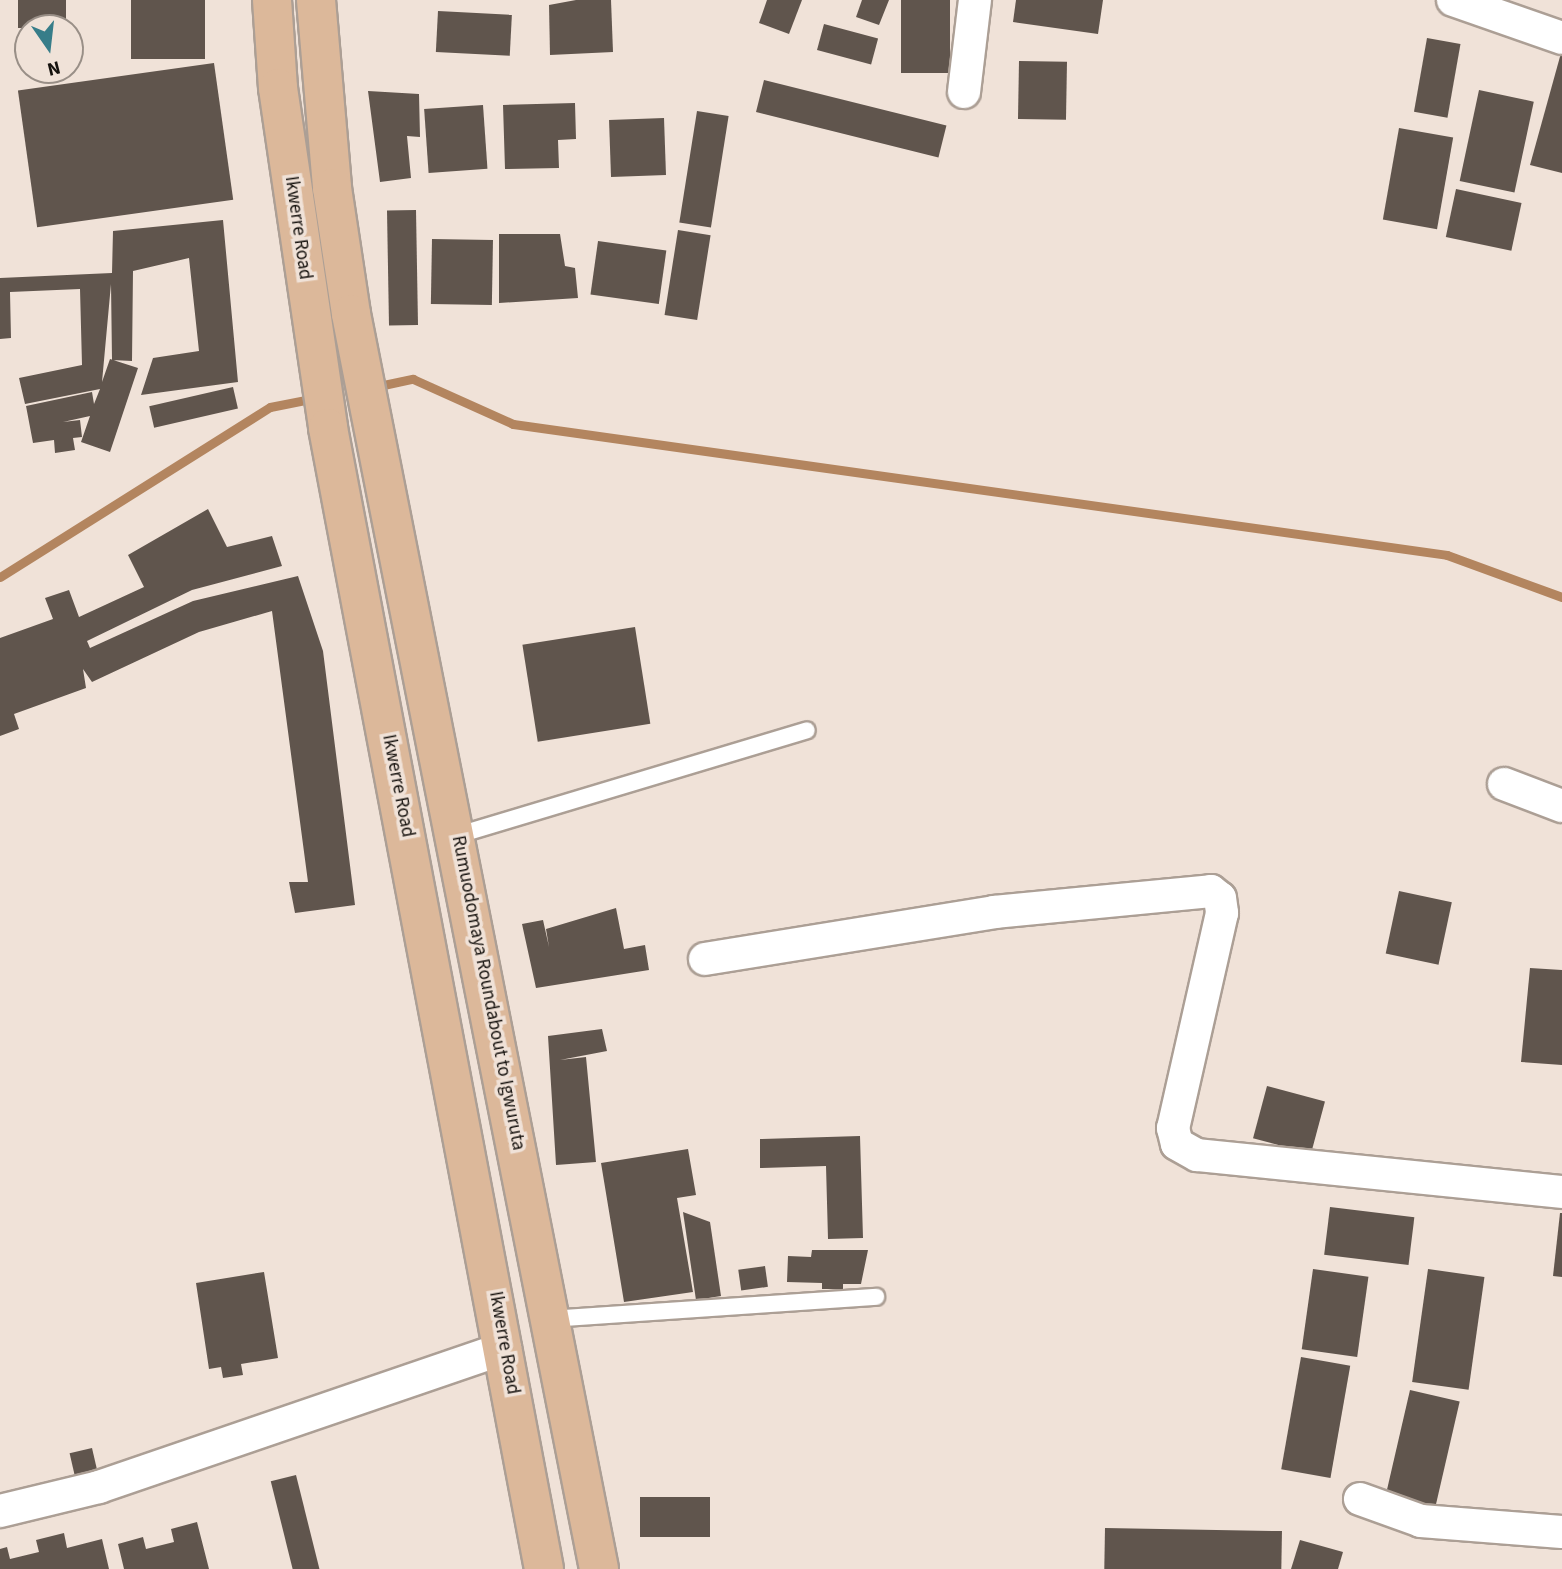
<!DOCTYPE html>
<html>
<head>
<meta charset="utf-8">
<style>
  body { margin:0 }
  #map { position:relative; width:1562px; height:1569px; overflow:hidden; background:#f0e2d8; font-family:"Source Sans 3",sans-serif }
  div>[style] { position:absolute }
  [style*='--x'] { left:calc(var(--x)*1px); top:calc(var(--y)*1px); width:calc(var(--w)*1px); rotate:calc(var(--a)*1deg) }
  .stream>* { height:9px; margin:-4.5px; padding:0 4.5px; transform-origin:4.5px; border-radius:4.5px; background:#b3855f }
  .building>* { inset:0; background:#60554d; transform-origin:0 0 }
  .roads { filter:drop-shadow(2px 0 #ac9f95) drop-shadow(-2px 0 #ac9f95) drop-shadow(0 2px #ac9f95) drop-shadow(0 -2px #ac9f95) }
  .service>* { height:16px; margin:-8px; padding:0 8px; transform-origin:8px; border-radius:8px; background:#fff }
  .minor>* { height:32px; margin:-16px; padding:0 16px; transform-origin:16px; border-radius:16px; background:#fff }
  .primary>* { height:38px; margin:-19px; padding:0 19px; transform-origin:19px; border-radius:19px; background:#dcb89a }
  span { translate:-50% -50%; white-space:nowrap; text-align:center; line-height:1.15; -webkit-text-stroke:7px #f0e2d8; paint-order:stroke }
  .street-label { font-size:19px; color:#16120e }
  .north { position:absolute; left:14px; top:14px; width:70px; height:70px; box-sizing:border-box; background:#f0e2d8; border:2px solid #998f87; border-radius:50%; rotate:166deg; font-size:19px; font-weight:700; line-height:28px; text-align:center; color:#16120e }
  .north::after { content:''; display:block; margin:auto; width:24px; height:32px; background:#377d89; clip-path:polygon(50% 0,100% 100%,50% 72%,0 100%) }
</style>
</head>
<body>
<div id="map">
  <div class="stream">
    <i style="--x:374;--y:387;--w:40;--a:-12"></i>
    <i style="--x:413;--y:379;--w:110;--a:24.2"></i>
    <i style="--x:513;--y:424;--w:943;--a:7.98"></i>
    <i style="--x:1447;--y:555;--w:122;--a:20.1"></i>
    <i style="--x:0;--y:577;--w:319;--a:-32.2"></i>
    <i style="--x:270;--y:407;--w:47;--a:-11.1"></i>
  </div>
  <div class="building">
    <i style="left:18px;top:0;width:48px;height:28px"></i>
    <i style="left:131px;top:0;width:74px;height:59px"></i>
    <i style="clip-path:polygon(576px 0,611px 0,613px 52px,550px 55px,549px 5px)"></i>
    <i style="clip-path:polygon(767px 0,802px 0,789px 34px,759px 23px)"></i>
    <i style="clip-path:polygon(862px 0,889px 0,879px 25px,856px 17px)"></i>
    <i style="left:901px;top:0;width:49px;height:73px"></i>
    <i style="clip-path:polygon(1016px 0,1103px 0,1098px 34px,1013px 22px)"></i>
    <i style="left:438px;top:11px;width:74px;height:41px;rotate:3deg"></i>
    <i style="left:824px;top:24px;width:56px;height:27px;rotate:15deg"></i>
    <i style="left:1427px;top:38px;width:34px;height:75px;rotate:10deg"></i>
    <i style="clip-path:polygon(1561px 53px,1562px 53px,1562px 173px,1530px 165px)"></i>
    <i style="left:1019px;top:61px;width:48px;height:58px;rotate:1deg"></i>
    <i style="left:214px;top:63px;width:138px;height:198px;rotate:82deg"></i>
    <i style="left:764px;top:80px;width:188px;height:33px;rotate:14deg"></i>
    <i style="left:1479px;top:90px;width:56px;height:93px;rotate:12deg"></i>
    <i style="clip-path:polygon(368px 91px,419px 94px,420px 137px,407px 136px,411px 178px,380px 182px)"></i>
    <i style="clip-path:polygon(575px 103px,576px 139px,558px 140px,559px 168px,505px 169px,503px 105px)"></i>
    <i style="left:483px;top:105px;width:64px;height:59px;rotate:86deg"></i>
    <i style="left:697px;top:111px;width:32px;height:113px;rotate:9deg"></i>
    <i style="left:664px;top:118px;width:57px;height:55px;rotate:88deg"></i>
    <i style="left:1399px;top:128px;width:55px;height:93px;rotate:10deg"></i>
    <i style="left:1456px;top:189px;width:67px;height:49px;rotate:12deg"></i>
    <i style="left:416px;top:210px;width:115px;height:29px;rotate:89deg"></i>
    <i style="clip-path:polygon(223px 220px,238px 382px,141px 395px,153px 358px,199px 351px,189px 258px,133px 271px,132px 361px,112px 360px,111px 284px,102px 382px,110px 359px,138px 368px,110px 452px,81px 442px,90px 416px,63px 422px,80px 420px,82px 437px,73px 438px,75px 450px,55px 453px,54px 440px,33px 443px,26px 406px,92px 392px,94px 404px,100px 389px,25px 404px,19px 378px,82px 365px,80px 289px,10px 292px,11px 338px,0 339px,0 278px,112px 273px,113px 231px)"></i>
    <i style="left:678px;top:230px;width:33px;height:86px;rotate:9deg"></i>
    <i style="clip-path:polygon(499px 234px,560px 234px,565px 266px,575px 268px,578px 298px,499px 303px)"></i>
    <i style="left:432px;top:239px;width:61px;height:65px;rotate:1deg"></i>
    <i style="left:598px;top:241px;width:69px;height:54px;rotate:8deg"></i>
    <i style="left:233px;top:387px;width:22px;height:86px;rotate:77deg"></i>
    <i style="clip-path:polygon(208px 509px,227px 547px,272px 536px,282px 566px,192px 590px,87px 641px,90px 648px,193px 601px,298px 576px,323px 651px,355px 905px,295px 913px,289px 882px,308px 882px,272px 611px,199px 632px,92px 682px,83px 669px,86px 688px,14px 714px,19px 729px,0 736px,0 638px,53px 619px,45px 598px,69px 590px,79px 617px,144px 587px,128px 555px)"></i>
    <i style="left:635px;top:627px;width:98px;height:114px;rotate:81deg"></i>
    <i style="left:1399px;top:891px;width:54px;height:64px;rotate:12deg"></i>
    <i style="clip-path:polygon(616px 908px,624px 949px,645px 945px,649px 970px,536px 988px,522px 924px,543px 920px,549px 947px,546px 929px)"></i>
    <i style="clip-path:polygon(1530px 968px,1562px 970px,1562px 1065px,1521px 1062px)"></i>
    <i style="clip-path:polygon(602px 1029px,607px 1051px,560px 1060px,586px 1057px,596px 1162px,556px 1165px,548px 1036px)"></i>
    <i style="left:1267px;top:1086px;width:60px;height:54px;rotate:15deg"></i>
    <i style="clip-path:polygon(860px 1136px,863px 1238px,828px 1239px,826px 1166px,760px 1168px,760px 1139px)"></i>
    <i style="clip-path:polygon(688px 1149px,696px 1195px,677px 1198px,693px 1292px,624px 1302px,601px 1163px)"></i>
    <i style="left:1330px;top:1207px;width:85px;height:48px;rotate:7deg"></i>
    <i style="clip-path:polygon(683px 1212px,710px 1222px,721px 1296px,696px 1300px)"></i>
    <i style="clip-path:polygon(1560px 1213px,1562px 1213px,1562px 1277px,1553px 1276px)"></i>
    <i style="clip-path:polygon(812px 1250px,868px 1250px,861px 1284px,843px 1284px,843px 1289px,822px 1289px,822px 1283px,787px 1282px,788px 1256px,811px 1257px)"></i>
    <i style="left:765px;top:1266px;width:21px;height:27px;rotate:82deg"></i>
    <i style="left:1313px;top:1269px;width:56px;height:81px;rotate:8deg"></i>
    <i style="left:1428px;top:1269px;width:57px;height:114px;rotate:8deg"></i>
    <i style="clip-path:polygon(264px 1272px,278px 1358px,241px 1364px,243px 1375px,223px 1378px,221px 1367px,209px 1369px,196px 1283px)"></i>
    <i style="left:1301px;top:1357px;width:50px;height:114px;rotate:10deg"></i>
    <i style="left:1410px;top:1390px;width:51px;height:111px;rotate:13deg"></i>
    <i style="left:92px;top:1448px;width:27px;height:23px;rotate:77deg"></i>
    <i style="left:296px;top:1475px;width:97px;height:26px;rotate:76deg"></i>
    <i style="left:640px;top:1497px;width:70px;height:40px"></i>
    <i style="clip-path:polygon(197px 1522px,209px 1569px,124px 1569px,118px 1544px,143px 1537px,146px 1549px,174px 1542px,171px 1529px)"></i>
    <i style="left:1105px;top:1528px;width:177px;height:41px;rotate:1deg"></i>
    <i style="clip-path:polygon(64px 1533px,67px 1548px,102px 1539px,109px 1569px,0 1569px,0 1549px,7px 1547px,10px 1559px,39px 1552px,36px 1540px)"></i>
    <i style="clip-path:polygon(1300px 1540px,1343px 1552px,1338px 1569px,1291px 1569px)"></i>
  </div>
  <div class="roads">
    <div class="service">
      <i style="--x:458;--y:835;--w:364;--a:-16.7"></i>
      <i style="--x:550;--y:1319;--w:327;--a:-3.9"></i>
    </div>
    <div class="minor">
      <i style="--x:1453;--y:0;--w:115;--a:19.2"></i>
      <i style="--x:964;--y:92;--w:93;--a:-83.2"></i>
      <i style="--x:1504;--y:784;--w:62;--a:20.8"></i>
      <i style="--x:705;--y:959;--w:293;--a:-9.2"></i>
      <i style="--x:994;--y:912;--w:218;--a:-5.5"></i>
      <i style="--x:1211;--y:891;--w:11;--a:38"></i>
      <i style="--x:1220;--y:898;--w:15;--a:82"></i>
      <i style="--x:1222;--y:913;--w:221;--a:102.8"></i>
      <i style="--x:1173;--y:1128;--w:16;--a:76"></i>
      <i style="--x:1177;--y:1144;--w:23;--a:29"></i>
      <i style="--x:1197;--y:1155;--w:367;--a:5.8"></i>
      <i style="--x:1360;--y:1499;--w:65;--a:19.8"></i>
      <i style="--x:1421;--y:1521;--w:141;--a:4.5"></i>
      <i style="--x:0;--y:1511;--w:102;--a:-13.6"></i>
      <i style="--x:99;--y:1487;--w:429;--a:-18.9"></i>
    </div>
    <div class="primary">
      <i style="--x:272;--y:0;--w:88;--a:86.1"></i>
      <i style="--x:278;--y:88;--w:344;--a:81.6"></i>
      <i style="--x:328;--y:428;--w:1161;--a:79.28"></i>
      <i style="--x:316;--y:0;--w:189;--a:85.1"></i>
      <i style="--x:332;--y:188;--w:127;--a:81.4"></i>
      <i style="--x:351;--y:314;--w:1279;--a:78.82"></i>
    </div>
  </div>
  <div class="street-label">
    <span style="left:298px;top:228px;rotate:82deg">Ikwerre Road</span>
    <span style="left:398px;top:786px;rotate:79deg">Ikwerre Road</span>
    <span style="left:488px;top:993px;rotate:79deg">Rumuodomaya Roundabout to Igwuruta</span>
    <span style="left:504px;top:1343px;rotate:80deg">Ikwerre Road</span>
  </div>
  <div class="north">N</div>
</div>
</body>
</html>
